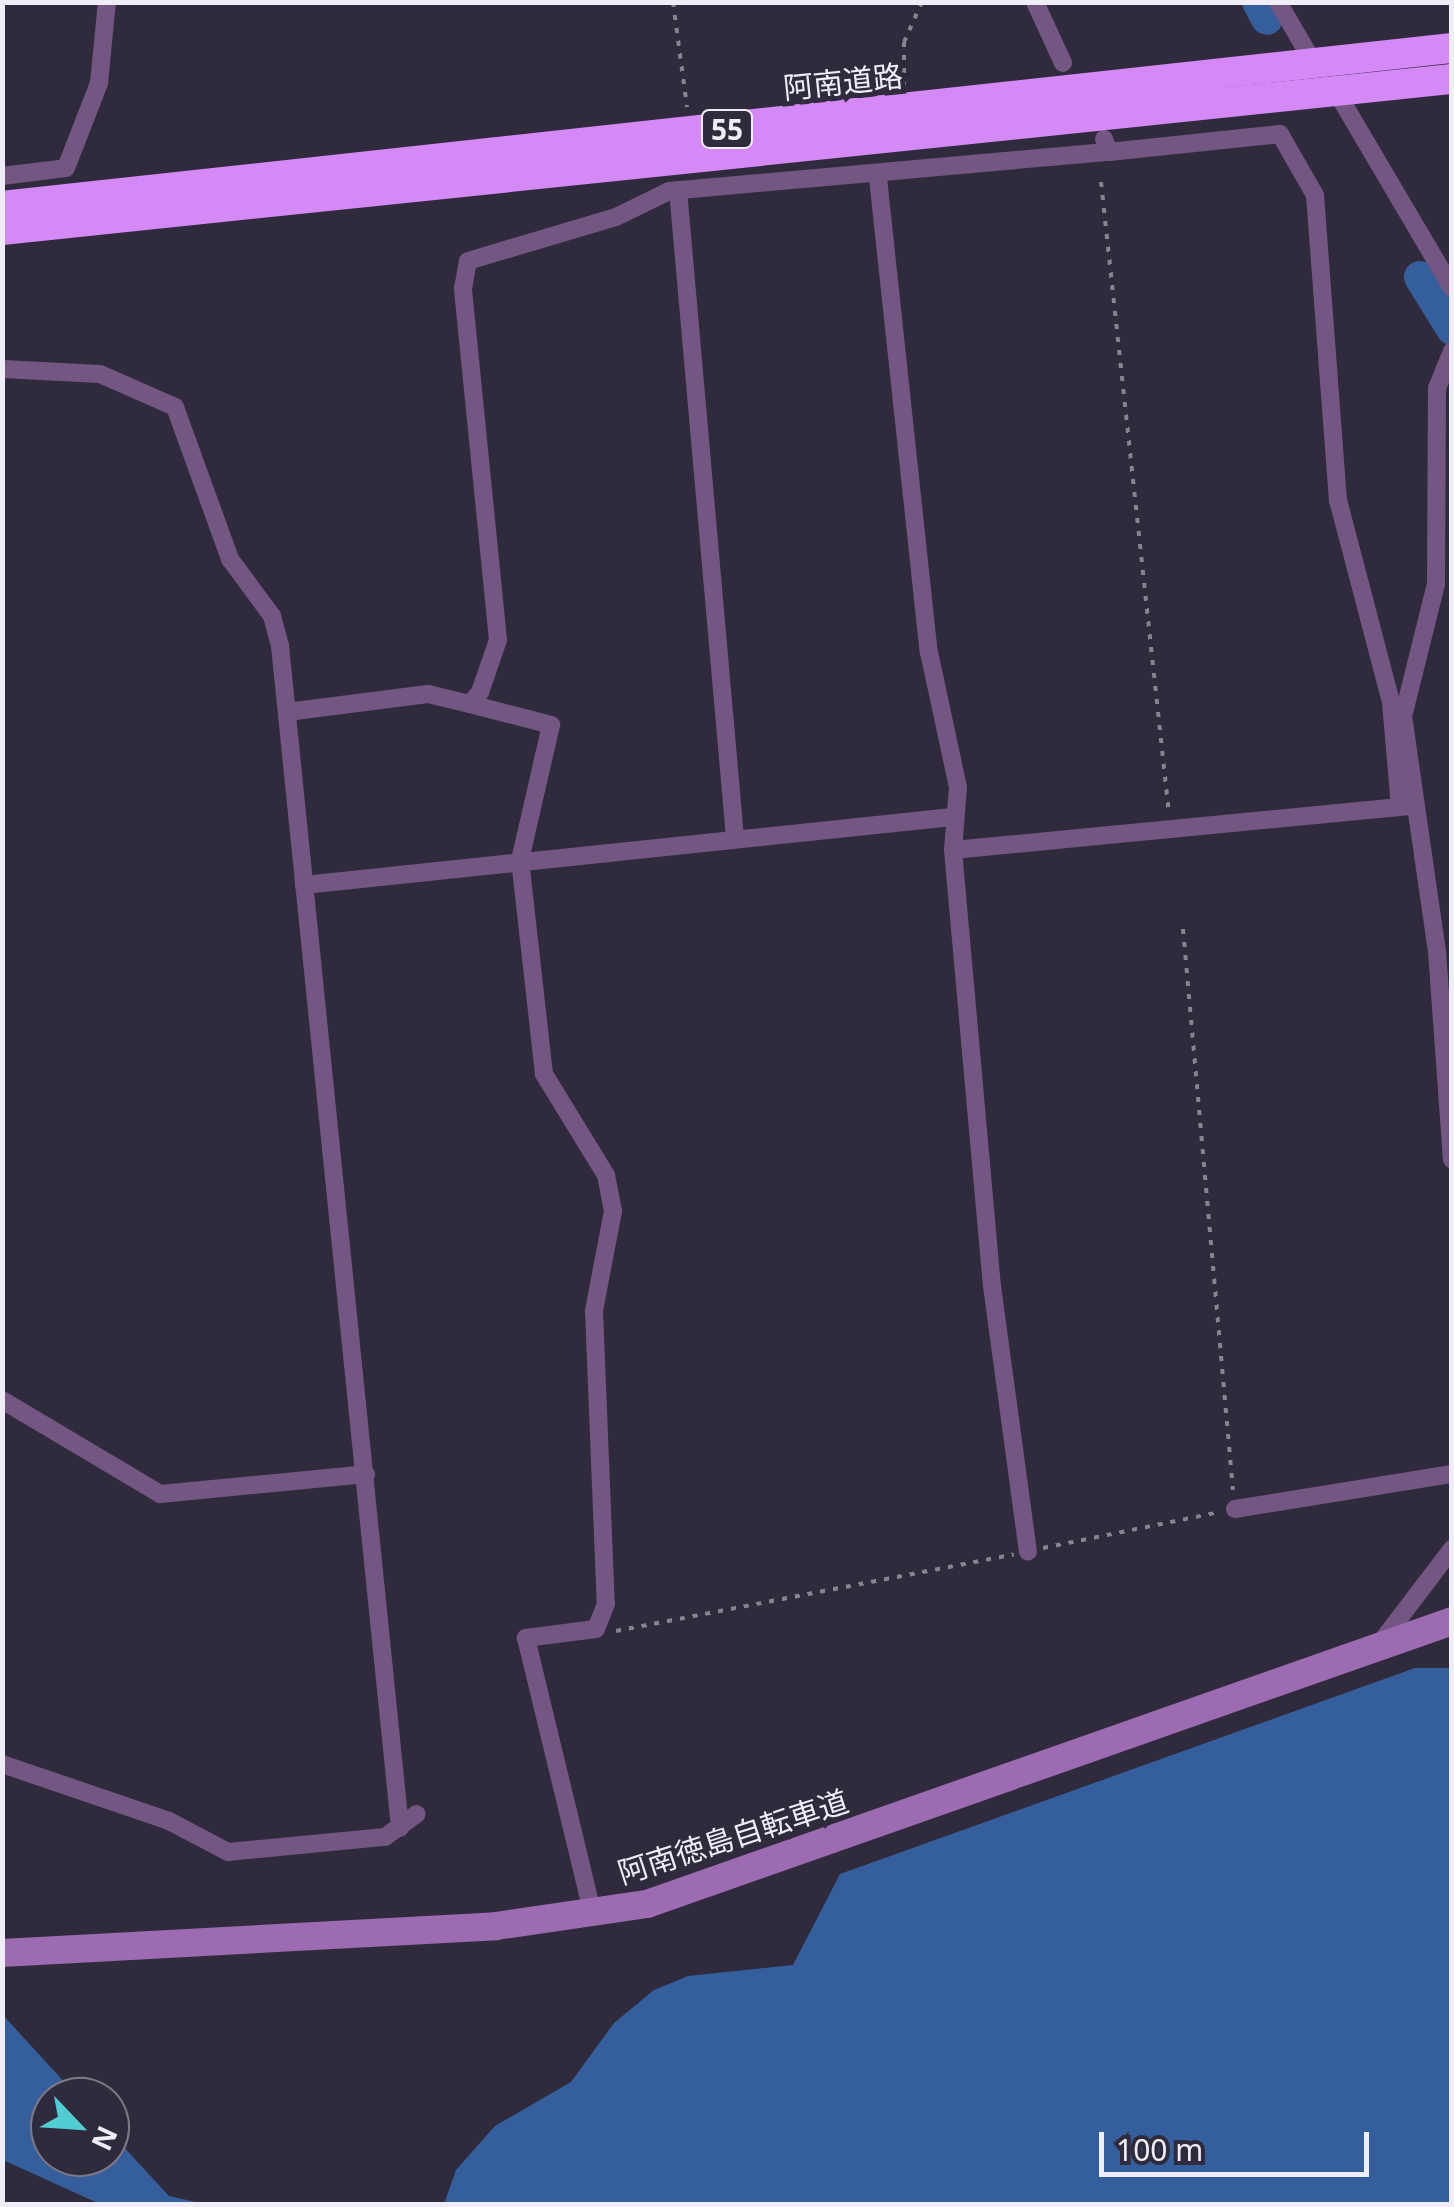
<!DOCTYPE html>
<html>
<head>
<meta charset="utf-8">
<style>
  body { margin:0 }
  #map { position:relative; width:1454px; height:2207px; overflow:hidden; background:#2f2b3c; font-family:"Noto Sans","Noto Sans JP",sans-serif }
  div>[style] { position:absolute }
  [style*='--x'] { left:calc(var(--x)*1px); top:calc(var(--y)*1px); width:calc(var(--w)*1px); rotate:calc(var(--a)*1deg) }
  .water>* { inset:0; background:#355f9c }
  .river>* { height:32px; margin:-16px; padding:0 16px; transform-origin:16px; border-radius:16px; background:#355f9c }
  .path>* { height:4px; margin-top:-2px; transform-origin:0; background:repeating-linear-gradient(90deg,#878492 0 5px,transparent 0 13px) }
  .street>* { height:18px; margin:-9px; padding:0 9px; transform-origin:9px; border-radius:9px; background:#745682 }
  .secondary>* { height:28px; margin:-14px; padding:0 14px; transform-origin:14px; border-radius:14px; background:#9c6bb1 }
  .highway>* { height:30px; margin:-15px; padding:0 15px; transform-origin:15px; border-radius:15px; background:#d589f6 }
  span { translate:-50% -50%; white-space:nowrap; text-align:center; line-height:1.15; -webkit-text-stroke:10px #2f2b3c; paint-order:stroke }
  .shield-label span { padding:2px 8px; background:#2f2b3c; border:2px solid; border-radius:8px; -webkit-text-stroke-width:0 }
  .shield-label { font-size:28px; color:#efedf8; font-weight:700 }
  .street-label { font-size:30px; color:#efedf8 }
  .frame { position:absolute; inset:0; border:5px solid #efedf8; pointer-events:none }
  .north { position:absolute; left:30px; top:2077px; width:100px; height:100px; box-sizing:border-box; background:#2f2b3c; border:2px solid #7c7987; border-radius:50%; rotate:115deg; font-size:28px; font-weight:700; line-height:40px; text-align:center; color:#efedf8 }
  .north::after { content:''; display:block; margin:auto; width:35px; height:45px; background:#51ccd3; clip-path:polygon(50% 0,100% 100%,50% 72%,0 100%) }
  .scale { position:absolute; left:1099px; top:2132px; width:270px; height:45px; box-sizing:border-box; border:5px solid #efedf8; border-top:0; padding-left:12px; font-size:30px; line-height:35px; white-space:nowrap; color:#efedf8; -webkit-text-stroke:8px #2f2b3c; paint-order:stroke }
</style>
</head>
<body>
<div id="map">
  <div class="water">
    <i style="clip-path:polygon(1415px 1668px,1451px 1668px,1451px 2204px,444px 2204px,456px 2170px,495px 2126px,571px 2082px,614px 2023px,654px 1990px,688px 1976px,793px 1965px,840px 1874px)"></i>
    <i style="clip-path:polygon(2px 2014px,78px 2097px,50px 2097px,50px 2157px,110px 2157px,110px 2132px,169px 2196px,205px 2204px,100px 2204px,3px 2160px)"></i>
  </div>
  <div class="river">
    <i style="--x:1258;--y:2;--w:19;--a:62"></i>
    <i style="--x:1420;--y:277;--w:61;--a:58.4"></i>
  </div>
  <div class="path">
    <i style="--x:673;--y:2;--w:106;--a:82.4"></i>
    <i style="--x:904;--y:86;--w:44;--a:-90"></i>
    <i style="--x:904;--y:42;--w:44;--a:-65.8"></i>
    <i style="--x:1101;--y:182;--w:636;--a:83.86"></i>
    <i style="--x:1183;--y:929;--w:563;--a:84.91"></i>
    <i style="--x:1043;--y:1548;--w:181;--a:-11.5"></i>
    <i style="--x:616;--y:1631;--w:405;--a:-10.9"></i>
  </div>
  <div class="street">
    <i style="--x:1035;--y:2;--w:67;--a:65.3"></i>
    <i style="--x:1278;--y:2;--w:75;--a:59.7"></i>
    <i style="--x:1333;--y:86;--w:234;--a:59.5"></i>
    <i style="--x:1104;--y:139;--w:14;--a:69"></i>
    <i style="--x:1109;--y:152;--w:172;--a:-6"></i>
    <i style="--x:1280;--y:134;--w:70;--a:60.2"></i>
    <i style="--x:1315;--y:195;--w:306;--a:85.7"></i>
    <i style="--x:1338;--y:500;--w:209;--a:75.3"></i>
    <i style="--x:1391;--y:702;--w:105;--a:85.1"></i>
    <i style="--x:2;--y:176;--w:64;--a:-7.1"></i>
    <i style="--x:66;--y:168;--w:91;--a:-68.8"></i>
    <i style="--x:99;--y:83;--w:81;--a:-84.4"></i>
    <i style="--x:878;--y:178;--w:477;--a:83.9"></i>
    <i style="--x:929;--y:652;--w:138;--a:77.9"></i>
    <i style="--x:958;--y:787;--w:63;--a:94.5"></i>
    <i style="--x:953;--y:850;--w:438;--a:84.9"></i>
    <i style="--x:992;--y:1286;--w:268;--a:82.3"></i>
    <i style="--x:678;--y:190;--w:651;--a:84.97"></i>
    <i style="--x:1452;--y:351;--w:40;--a:112"></i>
    <i style="--x:1437;--y:388;--w:196;--a:90.3"></i>
    <i style="--x:1436;--y:584;--w:136;--a:104"></i>
    <i style="--x:1403;--y:716;--w:237;--a:81.8"></i>
    <i style="--x:1437;--y:951;--w:209;--a:85.9"></i>
    <i style="--x:2;--y:369;--w:98;--a:2.9"></i>
    <i style="--x:100;--y:374;--w:82;--a:23.7"></i>
    <i style="--x:175;--y:407;--w:162;--a:70.1"></i>
    <i style="--x:230;--y:559;--w:71;--a:53.6"></i>
    <i style="--x:272;--y:616;--w:31;--a:75"></i>
    <i style="--x:280;--y:646;--w:1188;--a:84.2"></i>
    <i style="--x:470;--y:704;--w:84;--a:14.5"></i>
    <i style="--x:551;--y:725;--w:139;--a:102.9"></i>
    <i style="--x:520;--y:860;--w:215;--a:83.6"></i>
    <i style="--x:544;--y:1074;--w:119;--a:58.5"></i>
    <i style="--x:606;--y:1175;--w:37;--a:79"></i>
    <i style="--x:613;--y:1211;--w:102;--a:100.8"></i>
    <i style="--x:594;--y:1311;--w:293;--a:87.7"></i>
    <i style="--x:606;--y:1604;--w:27;--a:112"></i>
    <i style="--x:596;--y:1629;--w:71;--a:172.7"></i>
    <i style="--x:526;--y:1638;--w:285;--a:76.4"></i>
    <i style="--x:287;--y:712;--w:142;--a:-7.3"></i>
    <i style="--x:428;--y:694;--w:43;--a:13.4"></i>
    <i style="--x:470;--y:704;--w:16;--a:-50"></i>
    <i style="--x:480;--y:692;--w:55;--a:-70.9"></i>
    <i style="--x:498;--y:640;--w:353;--a:-95.7"></i>
    <i style="--x:463;--y:289;--w:28;--a:-80"></i>
    <i style="--x:468;--y:261;--w:154;--a:-16.6"></i>
    <i style="--x:616;--y:217;--w:59;--a:-26.1"></i>
    <i style="--x:669;--y:191;--w:442;--a:-5.1"></i>
    <i style="--x:953;--y:850;--w:459;--a:-5.5"></i>
    <i style="--x:304;--y:885;--w:652;--a:-5.99"></i>
    <i style="--x:2;--y:1400;--w:184;--a:30.7"></i>
    <i style="--x:160;--y:1494;--w:207;--a:-5.5"></i>
    <i style="--x:1235;--y:1509;--w:220;--a:-9.2"></i>
    <i style="--x:1378;--y:1646;--w:122;--a:-52.7"></i>
    <i style="--x:2;--y:1764;--w:176;--a:18.8"></i>
    <i style="--x:169;--y:1821;--w:67;--a:27.7"></i>
    <i style="--x:228;--y:1852;--w:158;--a:-5.5"></i>
    <i style="--x:385;--y:1837;--w:39;--a:-36"></i>
  </div>
  <div class="secondary">
    <i style="--x:2;--y:1953;--w:495;--a:-3.1"></i>
    <i style="--x:496;--y:1926;--w:153;--a:-8.3"></i>
    <i style="--x:647;--y:1904;--w:853;--a:-19.37"></i>
  </div>
  <div class="highway">
    <i style="--x:2;--y:206;--w:1459;--a:-6.22"></i>
    <i style="--x:2;--y:230;--w:1458;--a:-5.95"></i>
  </div>
  <div class="shield-label">
    <span style="left:727px;top:129px">55</span>
  </div>
  <div class="street-label">
    <span style="left:843px;top:82px;rotate:-6deg">阿南道路</span>
    <span style="left:733px;top:1837px;rotate:-18deg">阿南徳島自転車道</span>
  </div>
  <div class="frame"></div>
  <div class="north">N</div>
  <div class="scale">100 m</div>
</div>
</body>
</html>
